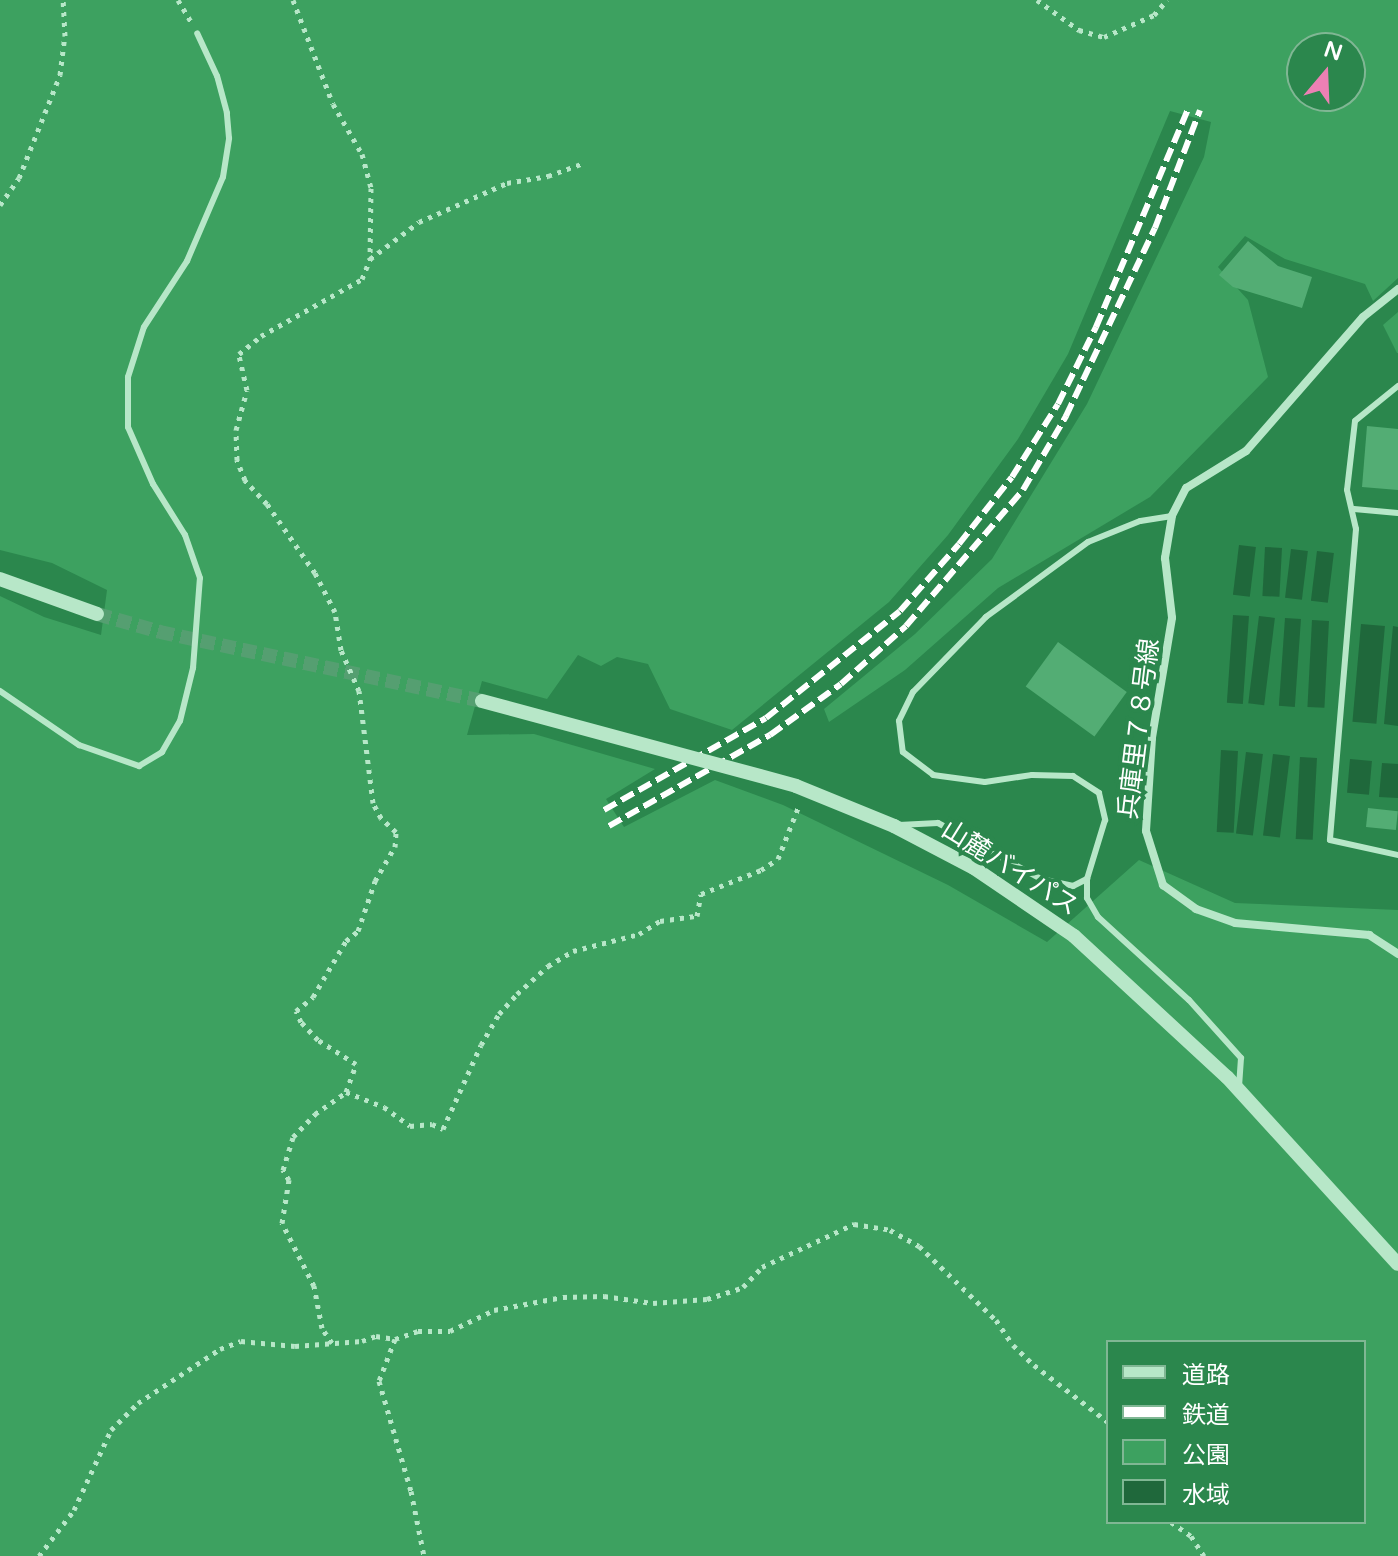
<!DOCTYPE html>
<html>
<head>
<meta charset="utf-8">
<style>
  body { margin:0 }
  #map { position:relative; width:1398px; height:1556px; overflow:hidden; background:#2b874d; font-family:"Varela Round","Noto Sans JP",sans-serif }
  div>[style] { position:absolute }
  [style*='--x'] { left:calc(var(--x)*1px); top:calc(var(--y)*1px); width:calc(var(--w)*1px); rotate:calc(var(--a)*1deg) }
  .green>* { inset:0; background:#3da160 }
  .water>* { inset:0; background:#1f683b; transform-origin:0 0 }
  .building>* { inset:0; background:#53ad74; transform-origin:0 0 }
  .tertiary-tunnel>* { height:14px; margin-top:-7px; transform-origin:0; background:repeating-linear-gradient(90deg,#559f71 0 14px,transparent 0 21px) }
  .path>* { height:5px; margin-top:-2.5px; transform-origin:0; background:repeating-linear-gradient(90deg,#b7e7c8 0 4px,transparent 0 10px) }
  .service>* { height:6px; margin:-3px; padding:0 3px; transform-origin:3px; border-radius:3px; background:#b7e7c8 }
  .minor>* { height:8px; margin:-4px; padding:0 4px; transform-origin:4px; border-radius:4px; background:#b7e7c8 }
  .tertiary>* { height:14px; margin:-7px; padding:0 7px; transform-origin:7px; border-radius:7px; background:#b7e7c8 }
  .rail>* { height:6px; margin-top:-3px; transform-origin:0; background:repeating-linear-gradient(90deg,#fff 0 14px,transparent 0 20px) }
  .tertiary-bridge>* { height:14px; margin:-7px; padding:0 7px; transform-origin:7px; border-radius:7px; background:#b7e7c8 }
  span { translate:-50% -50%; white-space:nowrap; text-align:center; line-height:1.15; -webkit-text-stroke:8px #2b874d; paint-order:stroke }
  .street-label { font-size:26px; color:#fff }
  .legend { position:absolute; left:1106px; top:1340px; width:260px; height:184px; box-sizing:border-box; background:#2b874d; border:2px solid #80b794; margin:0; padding:10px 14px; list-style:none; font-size:24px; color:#fff }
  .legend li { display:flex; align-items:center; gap:16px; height:40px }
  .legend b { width:40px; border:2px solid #80b794 }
  .north { position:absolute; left:1286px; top:32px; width:80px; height:80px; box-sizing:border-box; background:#2b874d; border:2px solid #80b794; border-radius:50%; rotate:19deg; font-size:22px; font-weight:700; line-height:32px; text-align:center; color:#fff }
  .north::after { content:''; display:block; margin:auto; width:28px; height:36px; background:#ed80b4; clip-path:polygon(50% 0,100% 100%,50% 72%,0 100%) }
</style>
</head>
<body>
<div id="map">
  <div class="green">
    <i style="clip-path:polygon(evenodd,0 0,1398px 0,1398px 278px,1373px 301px,1365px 284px,1285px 259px,1245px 236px,1218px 267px,1248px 300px,1268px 377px,1150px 497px,998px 588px,905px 670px,829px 722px,824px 709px,915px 634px,992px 559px,1087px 404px,1204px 157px,1211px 122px,1170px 111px,1068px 354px,1018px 439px,948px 535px,889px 602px,732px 730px,670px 709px,648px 664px,617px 657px,601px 666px,578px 655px,547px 699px,482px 681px,467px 735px,534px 734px,655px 769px,606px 799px,624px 827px,715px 780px,783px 805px,948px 885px,1047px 942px,1139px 860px,1235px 903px,1398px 910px,1398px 1556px,0 1556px,0 596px,44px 617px,101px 635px,107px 590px,52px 563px,0 550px,0 0,1302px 48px,1350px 48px,1350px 96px,1302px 96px,1302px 48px,0 0,1108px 1342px,1364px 1342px,1364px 1522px,1108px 1522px,1108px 1342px)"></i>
    <i style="clip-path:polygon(1398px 312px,1398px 353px,1397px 353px,1383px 325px)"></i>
  </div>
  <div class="water">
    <i style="left:1239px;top:545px;width:17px;height:50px;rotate:7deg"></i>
    <i style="left:1265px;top:547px;width:17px;height:49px;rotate:3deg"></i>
    <i style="left:1291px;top:549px;width:17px;height:49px;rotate:7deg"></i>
    <i style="left:1317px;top:551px;width:17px;height:50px;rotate:7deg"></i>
    <i style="left:1233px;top:615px;width:16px;height:88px;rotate:4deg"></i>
    <i style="left:1259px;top:616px;width:16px;height:88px;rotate:7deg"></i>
    <i style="left:1285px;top:618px;width:16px;height:88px;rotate:4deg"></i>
    <i style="left:1312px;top:620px;width:17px;height:87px;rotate:3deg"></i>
    <i style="left:1361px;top:624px;width:24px;height:98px;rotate:5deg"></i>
    <i style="clip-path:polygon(1393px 626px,1398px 627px,1398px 726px,1384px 724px)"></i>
    <i style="left:1221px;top:750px;width:17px;height:82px;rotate:3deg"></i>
    <i style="left:1246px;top:752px;width:17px;height:82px;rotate:7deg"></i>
    <i style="left:1273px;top:754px;width:17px;height:82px;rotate:7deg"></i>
    <i style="left:1300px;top:757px;width:17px;height:82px;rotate:3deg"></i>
    <i style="left:1350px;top:759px;width:22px;height:34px;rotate:5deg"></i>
    <i style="clip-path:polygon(1382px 763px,1398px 764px,1398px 798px,1379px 797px)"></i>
  </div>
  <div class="building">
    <i style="clip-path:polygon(1248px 241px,1278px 266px,1312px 277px,1302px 308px,1233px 287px,1219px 275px)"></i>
    <i style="clip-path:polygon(1367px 426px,1398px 429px,1398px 490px,1362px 487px)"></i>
    <i style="left:1058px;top:642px;width:85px;height:55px;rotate:36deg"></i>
    <i style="left:1368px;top:808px;width:30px;height:19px;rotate:6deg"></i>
  </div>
  <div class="tertiary-tunnel">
    <i style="--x:97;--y:614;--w:66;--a:15.9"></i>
    <i style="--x:160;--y:632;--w:329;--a:12.1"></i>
  </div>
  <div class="path">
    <i style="--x:178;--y:0;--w:26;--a:59"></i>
    <i style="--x:293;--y:0;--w:111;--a:69"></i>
    <i style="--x:333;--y:104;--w:58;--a:59.9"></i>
    <i style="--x:362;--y:154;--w:35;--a:75"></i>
    <i style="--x:371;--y:188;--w:71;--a:90.8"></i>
    <i style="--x:1037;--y:0;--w:52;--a:35.5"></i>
    <i style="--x:1079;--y:30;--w:26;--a:16"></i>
    <i style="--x:1104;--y:37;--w:55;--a:-23.7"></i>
    <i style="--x:1154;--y:15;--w:20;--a:-49"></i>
    <i style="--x:0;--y:205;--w:33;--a:-55"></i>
    <i style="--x:19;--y:178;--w:111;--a:-68.3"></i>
    <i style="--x:60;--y:75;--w:39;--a:-83"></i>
    <i style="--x:65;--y:36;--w:36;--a:-93"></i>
    <i style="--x:346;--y:1092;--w:41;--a:21.5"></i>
    <i style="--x:384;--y:1107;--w:32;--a:36"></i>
    <i style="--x:410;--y:1126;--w:22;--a:-5"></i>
    <i style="--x:432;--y:1124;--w:12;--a:24"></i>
    <i style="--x:443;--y:1129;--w:92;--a:-65.7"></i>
    <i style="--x:481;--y:1045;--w:36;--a:-60"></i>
    <i style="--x:499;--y:1014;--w:27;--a:-48"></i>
    <i style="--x:517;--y:994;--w:42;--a:-42.1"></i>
    <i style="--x:548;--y:966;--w:29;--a:-31"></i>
    <i style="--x:573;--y:951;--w:68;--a:-14.4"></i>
    <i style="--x:639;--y:934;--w:25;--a:-32"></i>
    <i style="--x:660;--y:921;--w:37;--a:-8"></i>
    <i style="--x:697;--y:916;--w:22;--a:-80"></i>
    <i style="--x:701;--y:894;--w:65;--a:-21.8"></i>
    <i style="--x:761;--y:870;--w:20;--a:-33"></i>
    <i style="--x:778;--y:859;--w:55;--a:-68.6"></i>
    <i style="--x:395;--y:1339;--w:45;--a:110.9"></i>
    <i style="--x:379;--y:1381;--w:115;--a:73.8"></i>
    <i style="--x:411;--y:1491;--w:66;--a:78.7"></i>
    <i style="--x:332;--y:1343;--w:18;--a:-124"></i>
    <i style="--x:322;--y:1328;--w:43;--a:-100.8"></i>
    <i style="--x:314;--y:1286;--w:71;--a:-116.9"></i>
    <i style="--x:282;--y:1223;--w:44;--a:-80.8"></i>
    <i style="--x:289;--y:1180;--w:12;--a:-121"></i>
    <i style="--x:283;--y:1170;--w:34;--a:-73"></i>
    <i style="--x:293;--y:1137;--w:32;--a:-46"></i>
    <i style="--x:315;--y:1114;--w:38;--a:-35"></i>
    <i style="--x:346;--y:1092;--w:30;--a:-70"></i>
    <i style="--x:356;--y:1064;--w:45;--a:-147.7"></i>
    <i style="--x:318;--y:1040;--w:25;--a:-133"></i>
    <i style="--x:301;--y:1022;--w:12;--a:-114"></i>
    <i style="--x:296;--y:1011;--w:22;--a:-39"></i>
    <i style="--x:313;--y:997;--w:65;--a:-59.5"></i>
    <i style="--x:346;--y:941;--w:16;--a:-40"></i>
    <i style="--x:358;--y:931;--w:53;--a:-71.2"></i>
    <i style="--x:375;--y:881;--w:39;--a:-60"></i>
    <i style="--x:395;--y:847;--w:15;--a:-86"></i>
    <i style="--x:396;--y:832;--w:21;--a:-137"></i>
    <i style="--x:381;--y:818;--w:17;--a:-118"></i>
    <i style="--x:373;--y:803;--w:113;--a:-97.1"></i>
    <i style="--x:359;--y:691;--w:45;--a:-113.7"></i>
    <i style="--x:341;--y:650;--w:38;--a:-99"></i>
    <i style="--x:335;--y:612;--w:44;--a:-117.1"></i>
    <i style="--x:315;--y:573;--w:84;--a:-124.8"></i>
    <i style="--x:267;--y:504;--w:33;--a:-133"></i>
    <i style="--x:245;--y:480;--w:22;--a:-112"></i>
    <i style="--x:237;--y:460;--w:30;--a:-92"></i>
    <i style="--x:236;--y:430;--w:41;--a:-74.6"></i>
    <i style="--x:247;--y:390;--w:37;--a:-103"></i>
    <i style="--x:239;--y:354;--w:28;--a:-39"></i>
    <i style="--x:261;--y:336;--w:116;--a:-29.4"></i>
    <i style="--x:362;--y:279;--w:22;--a:-68"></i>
    <i style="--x:370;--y:259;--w:61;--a:-37.1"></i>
    <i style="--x:419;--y:222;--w:96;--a:-23.9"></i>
    <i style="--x:507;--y:183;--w:42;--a:-9.7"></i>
    <i style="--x:548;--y:176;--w:38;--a:-20"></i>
    <i style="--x:1171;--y:1522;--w:24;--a:35"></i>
    <i style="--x:1191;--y:1536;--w:24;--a:57"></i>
    <i style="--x:39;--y:1556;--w:58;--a:-52.7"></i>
    <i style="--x:74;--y:1510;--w:88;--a:-65.2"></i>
    <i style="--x:111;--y:1430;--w:38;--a:-45"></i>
    <i style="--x:138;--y:1403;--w:98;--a:-33.4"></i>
    <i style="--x:220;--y:1349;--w:22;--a:-21"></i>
    <i style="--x:241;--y:1341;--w:54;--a:5.3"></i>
    <i style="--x:295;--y:1346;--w:67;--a:-4.3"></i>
    <i style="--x:362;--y:1341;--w:15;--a:-20"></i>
    <i style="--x:376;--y:1336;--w:19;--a:9"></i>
    <i style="--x:395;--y:1339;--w:24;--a:-19"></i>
    <i style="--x:418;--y:1331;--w:32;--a:0"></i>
    <i style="--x:450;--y:1331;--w:49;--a:-25.5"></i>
    <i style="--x:494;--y:1310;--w:70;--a:-10.7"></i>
    <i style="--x:563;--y:1297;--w:41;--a:-1.4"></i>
    <i style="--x:604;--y:1296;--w:49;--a:8.1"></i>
    <i style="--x:653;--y:1303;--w:54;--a:-4.2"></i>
    <i style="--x:707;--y:1299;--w:38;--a:-18"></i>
    <i style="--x:743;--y:1287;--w:28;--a:-46"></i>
    <i style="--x:762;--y:1267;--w:102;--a:-25.1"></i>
    <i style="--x:854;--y:1224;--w:36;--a:9"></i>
    <i style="--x:890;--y:1230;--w:33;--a:29"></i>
    <i style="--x:919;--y:1246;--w:107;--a:43.9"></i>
    <i style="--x:996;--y:1320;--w:30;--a:56"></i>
    <i style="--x:1013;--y:1345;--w:29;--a:44"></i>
    <i style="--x:1034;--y:1365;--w:93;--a:37.6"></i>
  </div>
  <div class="service">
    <i style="--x:1398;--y:386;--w:55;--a:140.9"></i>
    <i style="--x:1355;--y:421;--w:69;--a:96.6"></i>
    <i style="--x:1347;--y:490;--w:40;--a:77"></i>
    <i style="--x:1356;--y:529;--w:312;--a:94.8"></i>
    <i style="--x:1330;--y:840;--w:70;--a:12.4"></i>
    <i style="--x:1354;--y:509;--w:44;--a:5.2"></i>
    <i style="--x:1172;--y:516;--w:32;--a:171"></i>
    <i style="--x:1140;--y:521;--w:56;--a:158"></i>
    <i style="--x:1088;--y:542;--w:127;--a:143.7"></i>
    <i style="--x:986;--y:617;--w:105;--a:134.2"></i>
    <i style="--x:913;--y:692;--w:32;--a:116"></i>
    <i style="--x:899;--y:721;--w:31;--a:83"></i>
    <i style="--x:903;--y:752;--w:38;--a:37"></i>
    <i style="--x:933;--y:775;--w:52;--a:7.7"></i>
    <i style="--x:985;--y:782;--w:48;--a:-8.5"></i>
    <i style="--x:1032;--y:775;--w:41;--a:1.4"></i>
    <i style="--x:1073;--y:776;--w:31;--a:33"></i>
    <i style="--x:1099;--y:793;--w:28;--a:77"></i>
    <i style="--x:1105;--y:820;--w:62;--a:107"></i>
    <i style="--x:1087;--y:879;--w:19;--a:90"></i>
    <i style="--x:1087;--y:898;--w:22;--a:60"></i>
    <i style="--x:1098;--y:917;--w:123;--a:42.4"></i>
    <i style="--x:1189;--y:1000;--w:78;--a:48.1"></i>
    <i style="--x:1241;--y:1058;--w:28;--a:94"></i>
    <i style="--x:0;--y:691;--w:96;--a:34.4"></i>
    <i style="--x:79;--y:745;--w:64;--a:19.3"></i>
    <i style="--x:139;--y:766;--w:27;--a:-31"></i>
    <i style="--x:162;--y:752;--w:36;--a:-60"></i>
    <i style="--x:180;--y:721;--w:55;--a:-76.2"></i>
    <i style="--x:193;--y:668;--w:90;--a:-85.6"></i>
    <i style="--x:200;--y:578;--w:46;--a:-109.2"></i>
    <i style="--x:185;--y:535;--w:60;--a:-122.1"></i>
    <i style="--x:153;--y:484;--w:62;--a:-113.7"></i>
    <i style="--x:128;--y:427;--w:50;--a:-90"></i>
    <i style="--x:128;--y:377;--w:52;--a:-72.3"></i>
    <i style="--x:144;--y:327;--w:79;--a:-56.9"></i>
    <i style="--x:187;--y:261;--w:91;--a:-66.8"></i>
    <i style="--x:223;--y:177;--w:39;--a:-81"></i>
    <i style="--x:229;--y:138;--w:25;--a:-95"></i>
    <i style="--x:227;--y:113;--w:38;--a:-105"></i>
    <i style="--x:217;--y:76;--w:47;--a:-114.9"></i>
    <i style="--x:899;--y:825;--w:39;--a:-3"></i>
    <i style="--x:938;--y:823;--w:117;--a:28.5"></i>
    <i style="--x:1041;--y:879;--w:33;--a:12"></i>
    <i style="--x:1073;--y:886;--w:16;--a:-27"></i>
  </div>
  <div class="minor">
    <i style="--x:1398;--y:289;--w:45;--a:141.3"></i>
    <i style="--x:1363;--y:317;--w:178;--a:131.1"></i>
    <i style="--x:1246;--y:451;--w:70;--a:148.3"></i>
    <i style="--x:1186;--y:488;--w:31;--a:117"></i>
    <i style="--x:1172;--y:516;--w:43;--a:99.5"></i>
    <i style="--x:1165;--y:558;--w:60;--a:83.3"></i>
    <i style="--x:1172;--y:618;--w:122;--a:99.5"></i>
    <i style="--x:1152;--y:738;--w:93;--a:93.7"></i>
    <i style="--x:1146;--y:831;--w:57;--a:72.5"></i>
    <i style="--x:1163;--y:885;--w:41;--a:36"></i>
    <i style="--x:1196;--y:909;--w:41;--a:19.7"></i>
    <i style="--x:1235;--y:923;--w:135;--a:5.1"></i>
    <i style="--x:1369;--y:935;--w:35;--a:33"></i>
  </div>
  <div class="tertiary">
    <i style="--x:0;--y:579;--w:103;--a:19.8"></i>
    <i style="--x:796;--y:786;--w:106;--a:22.2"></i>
    <i style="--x:894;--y:826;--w:90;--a:27.7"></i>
    <i style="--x:974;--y:868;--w:121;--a:34.2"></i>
    <i style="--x:1074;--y:936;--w:208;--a:42.7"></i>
    <i style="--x:1227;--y:1077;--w:253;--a:47.6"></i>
  </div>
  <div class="rail">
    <i style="--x:604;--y:810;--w:186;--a:-29.6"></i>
    <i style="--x:766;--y:718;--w:171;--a:-38.6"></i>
    <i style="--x:900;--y:611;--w:89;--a:-48.6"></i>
    <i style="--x:959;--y:544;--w:85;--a:-51.7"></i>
    <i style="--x:1012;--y:477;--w:86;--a:-57.8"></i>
    <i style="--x:1058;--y:404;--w:86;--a:-63.7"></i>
    <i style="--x:1096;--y:327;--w:237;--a:-67.1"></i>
    <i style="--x:609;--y:826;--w:185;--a:-29.5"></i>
    <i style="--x:770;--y:735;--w:87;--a:-35.7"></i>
    <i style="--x:841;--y:684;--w:87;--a:-41.7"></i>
    <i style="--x:906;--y:626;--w:179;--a:-49.3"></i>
    <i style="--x:1023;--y:490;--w:86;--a:-59.8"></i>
    <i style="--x:1066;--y:416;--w:208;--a:-64.7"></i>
    <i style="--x:1155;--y:228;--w:126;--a:-69.1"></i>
  </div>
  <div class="tertiary-bridge">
    <i style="--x:482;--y:701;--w:325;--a:15.1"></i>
  </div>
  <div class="street-label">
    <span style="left:1139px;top:729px;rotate:-83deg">兵庫里７８号線</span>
    <span style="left:1010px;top:868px;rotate:32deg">山麓バイパス</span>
  </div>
  <ul class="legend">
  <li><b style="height:10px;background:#b7e7c8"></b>道路</li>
  <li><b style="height:10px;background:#fff"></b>鉄道</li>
  <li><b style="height:22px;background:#3da160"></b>公園</li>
  <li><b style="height:22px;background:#1f683b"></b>水域</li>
  </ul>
  <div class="north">N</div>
</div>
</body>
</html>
